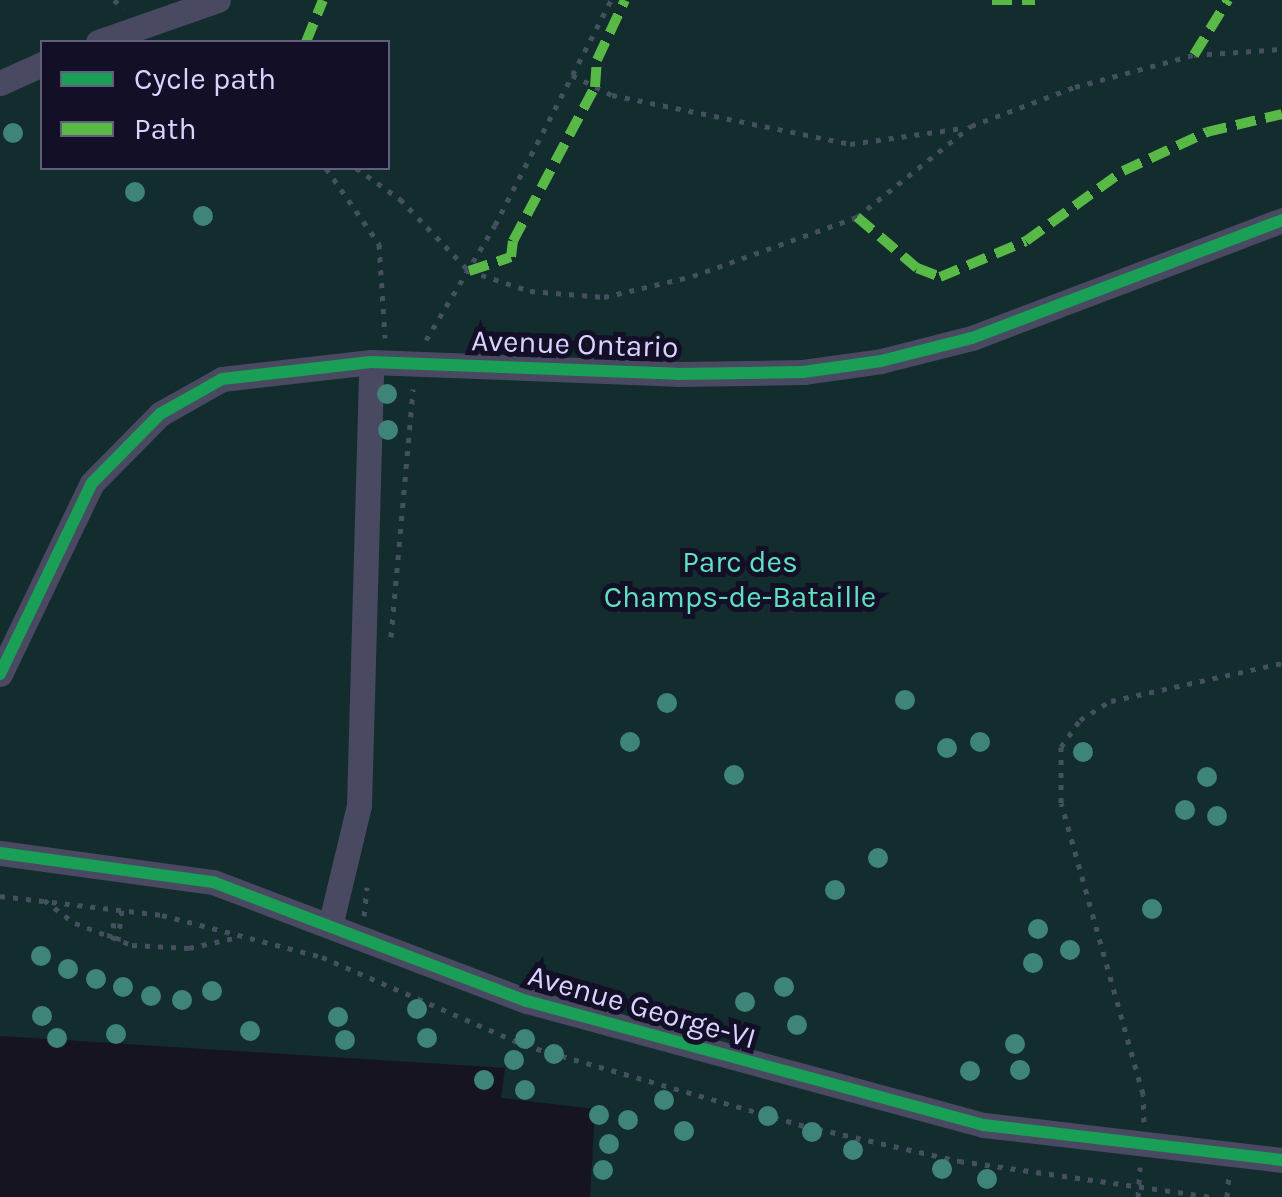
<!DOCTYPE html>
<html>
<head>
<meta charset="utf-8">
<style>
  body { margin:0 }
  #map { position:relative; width:1282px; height:1197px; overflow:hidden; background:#161421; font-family:Karla,sans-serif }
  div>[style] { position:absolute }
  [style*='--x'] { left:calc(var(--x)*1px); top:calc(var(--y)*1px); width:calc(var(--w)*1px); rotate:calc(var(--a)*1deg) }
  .green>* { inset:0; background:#132c2d }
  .path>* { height:5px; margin-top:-2.5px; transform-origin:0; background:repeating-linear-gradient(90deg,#44505f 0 5px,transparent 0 13px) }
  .minor>* { height:25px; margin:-12.5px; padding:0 12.5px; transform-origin:12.5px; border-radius:12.5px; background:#4a4962 }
  .quiet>* { height:10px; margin-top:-5px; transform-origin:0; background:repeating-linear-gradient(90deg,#58b947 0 20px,transparent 0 30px) }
  .cycleway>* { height:12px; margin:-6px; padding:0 6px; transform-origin:6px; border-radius:6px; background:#1a9f57 }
  .trees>* { width:20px; height:20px; margin:-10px; border-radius:50%; background:#3e8478 }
  span { translate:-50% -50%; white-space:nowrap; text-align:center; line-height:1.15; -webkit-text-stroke:10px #130f26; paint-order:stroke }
  .street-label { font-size:30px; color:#d9d4ff }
  .park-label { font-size:30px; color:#5fe0c0 }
  .legend { position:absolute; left:40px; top:40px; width:350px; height:130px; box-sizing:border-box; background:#130f26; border:2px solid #625e7d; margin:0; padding:12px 18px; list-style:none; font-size:30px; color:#d9d4ff }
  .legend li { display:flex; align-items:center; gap:20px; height:50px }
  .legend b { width:50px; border:2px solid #625e7d }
</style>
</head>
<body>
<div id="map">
  <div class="green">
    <i style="clip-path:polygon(evenodd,0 0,1282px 0,1282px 1197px,590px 1197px,595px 1109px,501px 1098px,505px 1068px,0 1036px,0 0,42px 42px,388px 42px,388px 168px,42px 168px,42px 42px)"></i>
  </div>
  <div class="path">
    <i style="--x:114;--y:0;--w:13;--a:39"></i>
    <i style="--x:572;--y:75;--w:45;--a:26.6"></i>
    <i style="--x:612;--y:95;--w:243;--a:11.6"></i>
    <i style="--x:850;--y:144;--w:114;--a:-8.1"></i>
    <i style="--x:326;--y:168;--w:93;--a:55.1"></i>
    <i style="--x:379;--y:244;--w:94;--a:86.3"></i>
    <i style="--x:356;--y:168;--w:54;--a:35.2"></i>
    <i style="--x:400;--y:199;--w:100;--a:46.2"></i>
    <i style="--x:469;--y:271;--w:64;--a:18.2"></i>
    <i style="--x:530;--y:291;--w:74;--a:4.6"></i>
    <i style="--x:604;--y:297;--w:91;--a:-13.3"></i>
    <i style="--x:693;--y:276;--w:174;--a:-19.8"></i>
    <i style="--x:857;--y:217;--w:146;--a:-38.6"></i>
    <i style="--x:971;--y:126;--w:111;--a:-20.6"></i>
    <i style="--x:1075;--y:87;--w:123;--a:-15.1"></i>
    <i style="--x:1194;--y:55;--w:88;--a:-3.9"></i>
    <i style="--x:426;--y:340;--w:134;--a:-59"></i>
    <i style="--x:495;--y:225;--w:253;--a:-62.7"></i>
    <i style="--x:391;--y:637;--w:249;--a:-84.9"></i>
    <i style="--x:0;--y:896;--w:163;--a:6.7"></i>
    <i style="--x:162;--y:915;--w:165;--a:14.7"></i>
    <i style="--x:322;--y:957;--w:220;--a:23.5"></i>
    <i style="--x:524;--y:1045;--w:292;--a:16.1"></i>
    <i style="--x:805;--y:1126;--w:158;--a:12.8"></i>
    <i style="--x:959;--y:1161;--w:257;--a:8.1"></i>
    <i style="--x:44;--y:900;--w:39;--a:37"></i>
    <i style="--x:75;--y:923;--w:61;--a:21.1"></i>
    <i style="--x:132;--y:945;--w:57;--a:3"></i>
    <i style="--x:189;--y:948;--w:51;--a:-12.4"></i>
    <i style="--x:364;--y:916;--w:29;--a:-84"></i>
    <i style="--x:109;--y:938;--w:13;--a:-81"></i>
    <i style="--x:111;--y:925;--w:9;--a:6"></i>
    <i style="--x:118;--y:941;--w:32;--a:-83"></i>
    <i style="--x:1144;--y:1122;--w:28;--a:-92"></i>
    <i style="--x:1143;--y:1094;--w:302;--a:-105.7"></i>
    <i style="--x:1061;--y:803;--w:56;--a:-90"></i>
    <i style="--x:1061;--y:747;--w:33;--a:-55"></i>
    <i style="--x:1080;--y:720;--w:36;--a:-32"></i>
    <i style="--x:1111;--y:701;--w:175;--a:-12.5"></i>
    <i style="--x:1138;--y:1197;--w:30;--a:-86"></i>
    <i style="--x:1227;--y:1197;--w:22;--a:-85"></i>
  </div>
  <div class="minor">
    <i style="--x:98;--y:42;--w:127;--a:-19.3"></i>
    <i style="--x:0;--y:83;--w:46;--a:-24.3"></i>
    <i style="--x:0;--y:674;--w:212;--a:-64.3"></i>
    <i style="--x:92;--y:483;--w:97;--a:-45.4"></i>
    <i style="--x:160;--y:414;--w:71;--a:-29.4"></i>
    <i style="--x:222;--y:379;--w:150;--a:-6.5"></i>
    <i style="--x:371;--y:362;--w:306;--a:2.2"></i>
    <i style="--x:677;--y:374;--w:126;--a:-0.9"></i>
    <i style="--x:803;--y:372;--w:79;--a:-8"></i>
    <i style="--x:881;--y:361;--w:94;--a:-14.2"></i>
    <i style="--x:972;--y:338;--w:332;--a:-20.8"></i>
    <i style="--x:0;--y:853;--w:215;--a:7.8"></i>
    <i style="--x:213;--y:882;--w:336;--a:20.8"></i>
    <i style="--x:527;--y:1001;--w:474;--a:15.2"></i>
    <i style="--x:984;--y:1125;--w:300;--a:6.7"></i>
    <i style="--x:331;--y:922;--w:120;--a:-76.5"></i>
    <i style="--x:359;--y:805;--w:443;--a:-88.4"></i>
  </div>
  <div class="quiet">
    <i style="--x:992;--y:0;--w:43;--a:0"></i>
    <i style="--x:306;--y:42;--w:45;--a:-68"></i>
    <i style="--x:1194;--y:55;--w:65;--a:-58.3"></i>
    <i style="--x:857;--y:217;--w:79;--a:40.4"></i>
    <i style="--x:917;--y:268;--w:25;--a:21"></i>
    <i style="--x:940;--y:277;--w:93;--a:-22.7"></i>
    <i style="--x:1026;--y:241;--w:120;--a:-35.8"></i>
    <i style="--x:1123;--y:171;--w:93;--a:-24.9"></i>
    <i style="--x:1207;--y:132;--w:77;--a:-13.5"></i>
    <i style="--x:469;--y:271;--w:44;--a:-18.4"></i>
    <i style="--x:511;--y:257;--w:16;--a:-83"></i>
    <i style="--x:513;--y:241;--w:174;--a:-62"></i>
    <i style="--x:595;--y:87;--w:27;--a:-86"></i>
    <i style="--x:597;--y:60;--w:66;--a:-65"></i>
  </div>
  <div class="cycleway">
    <i style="--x:0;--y:674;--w:212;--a:-64.3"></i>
    <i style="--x:92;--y:483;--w:97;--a:-45.4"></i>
    <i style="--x:160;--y:414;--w:71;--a:-29.4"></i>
    <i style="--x:222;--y:379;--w:150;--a:-6.5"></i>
    <i style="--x:371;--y:362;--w:306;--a:2.2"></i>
    <i style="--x:677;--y:374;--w:126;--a:-0.9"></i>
    <i style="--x:803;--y:372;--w:79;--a:-8"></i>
    <i style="--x:881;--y:361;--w:94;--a:-14.2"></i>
    <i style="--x:972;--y:338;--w:332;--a:-20.8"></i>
    <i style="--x:0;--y:853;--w:215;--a:7.8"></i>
    <i style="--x:213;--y:882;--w:336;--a:20.8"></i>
    <i style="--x:527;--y:1001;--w:474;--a:15.2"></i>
    <i style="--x:984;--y:1125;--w:300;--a:6.7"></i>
  </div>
  <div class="trees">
    <i style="left:13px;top:133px"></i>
    <i style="left:135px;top:192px"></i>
    <i style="left:203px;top:216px"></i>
    <i style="left:387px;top:394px"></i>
    <i style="left:388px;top:430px"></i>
    <i style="left:905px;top:700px"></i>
    <i style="left:667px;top:703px"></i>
    <i style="left:630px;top:742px"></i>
    <i style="left:980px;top:742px"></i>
    <i style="left:947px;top:748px"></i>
    <i style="left:1083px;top:752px"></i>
    <i style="left:734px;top:775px"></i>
    <i style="left:1207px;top:777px"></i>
    <i style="left:1185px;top:810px"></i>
    <i style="left:1217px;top:816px"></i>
    <i style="left:878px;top:858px"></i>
    <i style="left:835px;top:890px"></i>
    <i style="left:1152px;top:909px"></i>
    <i style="left:1038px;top:929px"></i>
    <i style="left:1070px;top:950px"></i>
    <i style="left:41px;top:956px"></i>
    <i style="left:1033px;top:963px"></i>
    <i style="left:68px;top:969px"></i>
    <i style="left:96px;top:979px"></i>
    <i style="left:123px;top:987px"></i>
    <i style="left:784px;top:987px"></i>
    <i style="left:212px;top:991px"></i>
    <i style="left:151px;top:996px"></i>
    <i style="left:182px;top:1000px"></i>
    <i style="left:745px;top:1002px"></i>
    <i style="left:417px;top:1009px"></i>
    <i style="left:42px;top:1016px"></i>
    <i style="left:338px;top:1017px"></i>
    <i style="left:797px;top:1025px"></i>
    <i style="left:250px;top:1031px"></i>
    <i style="left:116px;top:1034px"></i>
    <i style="left:57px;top:1038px"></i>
    <i style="left:427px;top:1038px"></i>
    <i style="left:525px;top:1039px"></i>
    <i style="left:345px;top:1040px"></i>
    <i style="left:1015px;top:1044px"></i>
    <i style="left:554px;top:1054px"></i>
    <i style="left:514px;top:1060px"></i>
    <i style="left:1020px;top:1070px"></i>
    <i style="left:970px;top:1071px"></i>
    <i style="left:484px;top:1080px"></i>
    <i style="left:525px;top:1090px"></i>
    <i style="left:664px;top:1100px"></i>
    <i style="left:599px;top:1115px"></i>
    <i style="left:768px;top:1116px"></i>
    <i style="left:628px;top:1120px"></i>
    <i style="left:684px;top:1131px"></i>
    <i style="left:812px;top:1132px"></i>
    <i style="left:609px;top:1144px"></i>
    <i style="left:853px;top:1150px"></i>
    <i style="left:942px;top:1169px"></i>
    <i style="left:603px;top:1170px"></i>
    <i style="left:987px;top:1179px"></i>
  </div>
  <div class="street-label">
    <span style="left:575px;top:344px;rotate:2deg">Avenue Ontario</span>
    <span style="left:642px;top:1007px;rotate:16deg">Avenue George-VI</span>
  </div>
  <div class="park-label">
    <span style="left:740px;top:579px">Parc des<br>Champs-de-Bataille</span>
  </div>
  <ul class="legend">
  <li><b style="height:12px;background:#1a9f57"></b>Cycle path</li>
  <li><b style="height:12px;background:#58b947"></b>Path</li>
  </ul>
</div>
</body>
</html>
